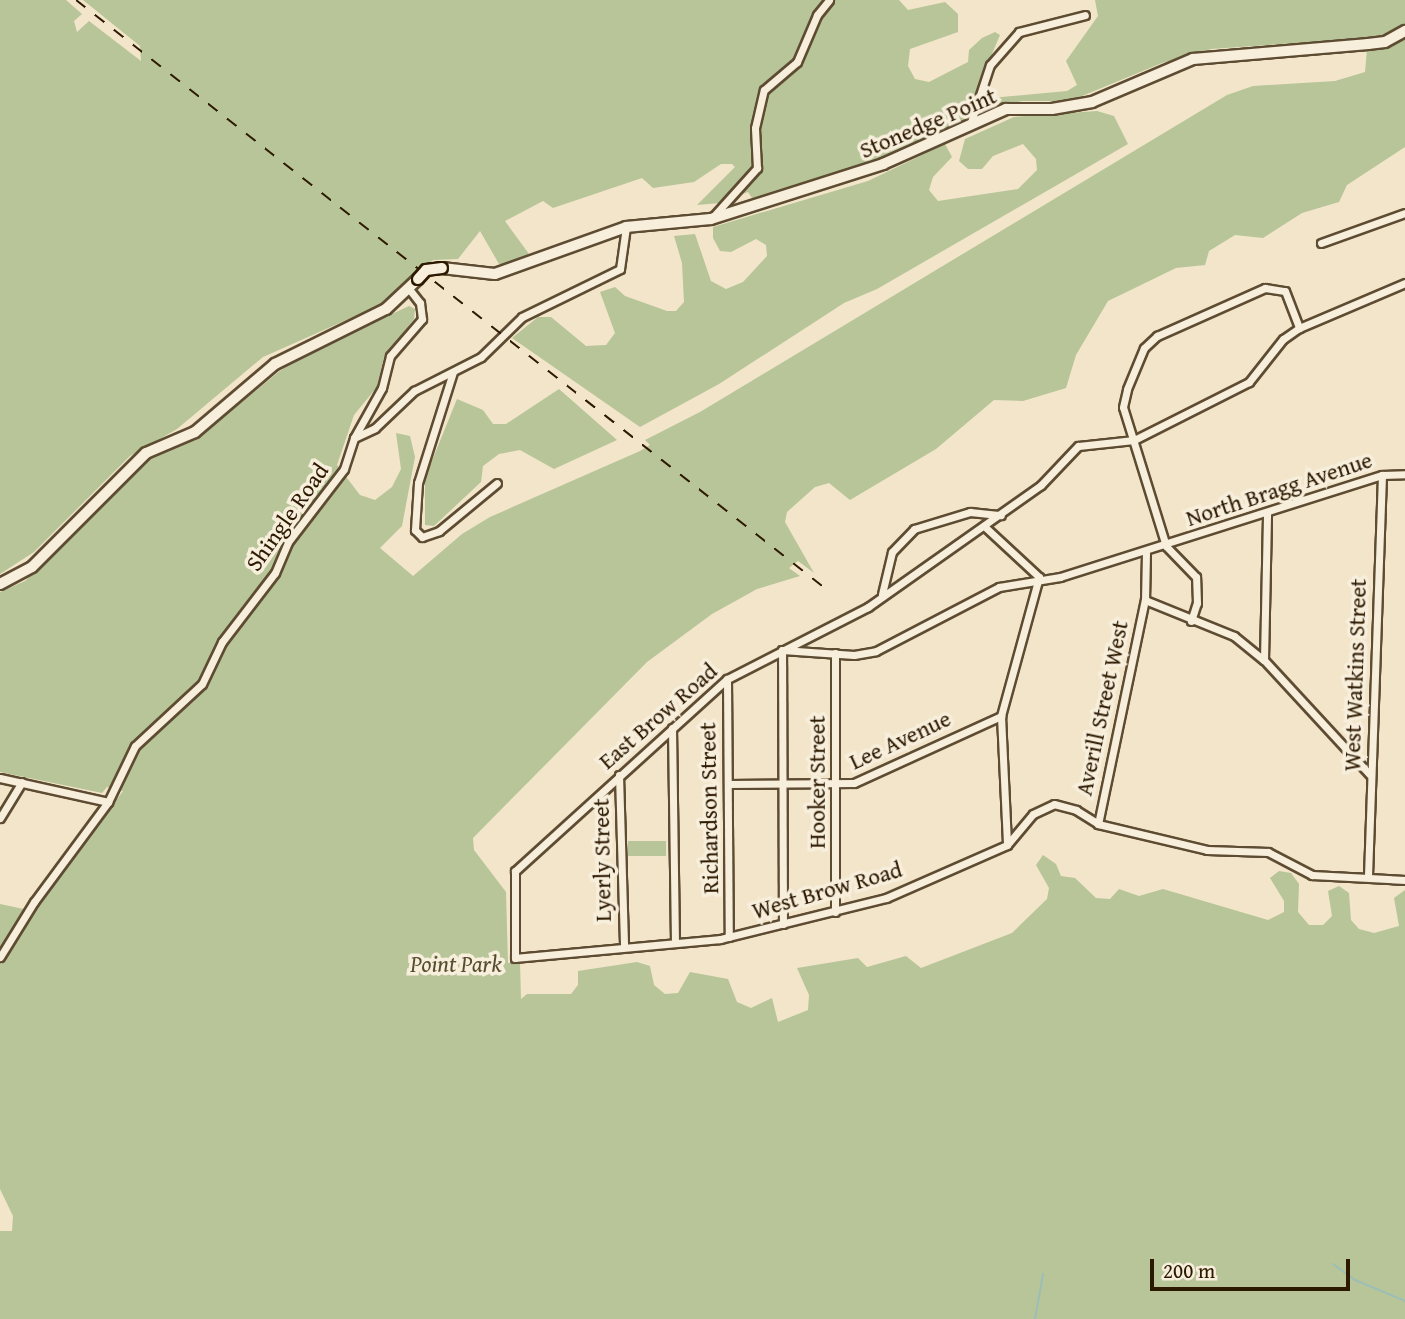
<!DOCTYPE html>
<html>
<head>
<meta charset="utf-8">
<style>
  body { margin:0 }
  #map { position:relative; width:1405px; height:1319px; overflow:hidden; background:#f2e5c9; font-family:"Gentium Book Plus",serif }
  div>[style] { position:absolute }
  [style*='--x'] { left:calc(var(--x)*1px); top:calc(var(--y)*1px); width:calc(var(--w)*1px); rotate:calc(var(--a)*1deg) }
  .green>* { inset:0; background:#b7c599; transform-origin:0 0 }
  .stream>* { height:2px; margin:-1px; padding:0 1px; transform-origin:1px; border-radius:1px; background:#9bbfb6 }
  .roads { filter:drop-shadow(2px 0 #5e4c32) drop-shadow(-2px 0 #5e4c32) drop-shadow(0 2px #5e4c32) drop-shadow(0 -2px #5e4c32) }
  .street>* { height:7px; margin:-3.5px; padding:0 3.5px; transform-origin:3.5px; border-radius:3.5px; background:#f7eedc }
  .secondary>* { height:10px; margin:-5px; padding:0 5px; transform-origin:5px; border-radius:5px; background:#f7eedc }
  .rail>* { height:2px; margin-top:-1px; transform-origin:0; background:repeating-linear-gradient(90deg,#2c1900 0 12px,transparent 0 24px) }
  .bridges { filter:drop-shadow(2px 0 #2c1900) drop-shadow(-2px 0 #2c1900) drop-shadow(0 2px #2c1900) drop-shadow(0 -2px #2c1900) }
  .secondary-bridge>* { height:10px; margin:-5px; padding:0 5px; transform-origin:5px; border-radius:5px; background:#f7eedc }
  span { translate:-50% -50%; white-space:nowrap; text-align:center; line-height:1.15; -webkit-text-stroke:7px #f7eedc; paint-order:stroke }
  .street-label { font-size:23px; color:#2c1900 }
  .park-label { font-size:23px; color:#564d2e; font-style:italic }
  .scale { position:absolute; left:1150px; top:1259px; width:200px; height:32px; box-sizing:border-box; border:4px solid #2c1900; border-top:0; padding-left:9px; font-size:21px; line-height:24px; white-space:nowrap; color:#2c1900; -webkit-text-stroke:5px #f7eedc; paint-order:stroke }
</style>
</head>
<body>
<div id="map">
  <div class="green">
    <i style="clip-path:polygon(0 0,66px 0,82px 14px,74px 21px,77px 32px,89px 21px,141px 61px,140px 46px,83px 0,899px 0,908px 10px,945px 2px,958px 14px,958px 32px,910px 49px,908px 66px,915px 79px,929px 82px,968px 62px,969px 50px,982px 38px,995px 32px,1000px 35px,963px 122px,880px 161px,754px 201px,748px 192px,720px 203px,697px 205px,735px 167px,732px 164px,721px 164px,694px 182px,653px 188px,642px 178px,553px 208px,543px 201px,505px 221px,529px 254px,515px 264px,499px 264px,480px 231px,458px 259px,433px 260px,380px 305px,263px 357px,177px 429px,130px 456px,34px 552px,0 574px)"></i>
    <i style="clip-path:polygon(1095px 0,1405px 0,1405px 147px,1347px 185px,1339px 202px,1302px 213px,1263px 238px,1235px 235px,1209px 251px,1205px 265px,1176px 268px,1108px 301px,1076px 355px,1066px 388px,1023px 401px,994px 400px,936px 449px,850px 500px,829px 483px,815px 487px,787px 512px,785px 522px,814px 573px,798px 561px,789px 568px,800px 576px,757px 589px,712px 614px,647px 662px,473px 838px,474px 850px,506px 892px,508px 963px,520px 963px,521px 999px,527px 994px,571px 994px,578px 985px,578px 971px,637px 962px,650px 966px,654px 985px,665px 994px,678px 993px,690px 972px,728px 979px,737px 1002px,751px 1008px,772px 998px,778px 1022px,808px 1010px,809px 995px,797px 968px,858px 958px,867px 967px,906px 956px,921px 968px,1012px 933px,1047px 899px,1049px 888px,1036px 865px,1043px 855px,1056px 864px,1061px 876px,1075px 878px,1096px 898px,1110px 899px,1119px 889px,1139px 896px,1163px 889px,1268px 920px,1284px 912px,1284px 901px,1270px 878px,1279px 871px,1291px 873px,1299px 884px,1298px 912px,1309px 925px,1323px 925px,1332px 916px,1328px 891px,1339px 886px,1349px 893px,1351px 920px,1359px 929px,1374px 933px,1399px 926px,1394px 898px,1405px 890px,1405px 1319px,0 1319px,0 1231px,12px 1231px,13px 1216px,0 1189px,0 904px,33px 911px,123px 791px,107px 787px,102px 793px,0 772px,0 592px,25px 581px,157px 452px,197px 439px,292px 361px,409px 306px,415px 309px,414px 319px,384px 357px,377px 387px,354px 415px,337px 465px,360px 495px,375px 500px,392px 487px,401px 469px,396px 433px,410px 436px,415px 457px,402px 526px,380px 548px,413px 576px,462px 534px,490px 517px,640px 451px,650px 445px,645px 440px,700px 412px,1227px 95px,1253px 86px,1335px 81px,1365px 72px,1368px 38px,1211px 49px,1162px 63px,1070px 101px,1022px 101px,985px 111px,984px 105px,991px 98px,1067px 91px,1077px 85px,1066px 61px,1098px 16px)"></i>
    <i style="clip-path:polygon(1097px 111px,1114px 116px,1128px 144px,877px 289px,844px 303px,719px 384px,640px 427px,512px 338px,538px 317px,551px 317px,586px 346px,606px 345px,615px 333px,600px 292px,615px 287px,625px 296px,667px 311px,676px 311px,684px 302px,682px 263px,674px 236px,695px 234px,711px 281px,726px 289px,743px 282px,767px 256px,766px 245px,756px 239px,731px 252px,720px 251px,713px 238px,713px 227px,868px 181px,945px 144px,952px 157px,933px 177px,929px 190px,938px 201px,1018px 189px,1037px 170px,1036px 159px,1023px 144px,993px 156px,982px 169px,968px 169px,959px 161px,965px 139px,1014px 117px)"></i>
    <i style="clip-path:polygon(559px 389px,617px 440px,554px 469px,520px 450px,499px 454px,483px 466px,481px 482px,434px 526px,425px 525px,425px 478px,457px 399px,483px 410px,493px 424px,506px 424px)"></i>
    <i style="left:628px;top:841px;width:38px;height:15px"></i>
  </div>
  <div class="stream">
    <i style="--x:1333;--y:1264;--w:27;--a:36"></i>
    <i style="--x:1355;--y:1280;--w:54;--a:22.8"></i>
    <i style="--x:1035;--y:1319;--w:46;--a:-79.9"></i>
  </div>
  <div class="roads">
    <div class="street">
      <i style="--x:970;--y:125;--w:63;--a:-71.6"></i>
      <i style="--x:990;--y:65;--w:44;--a:-48.7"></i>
      <i style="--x:1019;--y:32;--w:68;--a:-14.4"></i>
      <i style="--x:711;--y:219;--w:69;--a:-48"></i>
      <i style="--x:757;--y:168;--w:40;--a:-92.9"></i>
      <i style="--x:755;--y:128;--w:39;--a:-77"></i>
      <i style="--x:764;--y:90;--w:43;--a:-40.3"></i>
      <i style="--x:797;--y:62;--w:51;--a:-66.9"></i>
      <i style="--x:817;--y:15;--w:19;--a:-51"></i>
      <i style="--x:1321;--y:243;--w:89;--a:-19.7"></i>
      <i style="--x:1405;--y:283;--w:115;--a:157"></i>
      <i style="--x:1299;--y:328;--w:19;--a:145"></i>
      <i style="--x:1283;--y:339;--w:55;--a:128.3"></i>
      <i style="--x:1249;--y:382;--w:129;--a:153.2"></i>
      <i style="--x:1134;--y:440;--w:56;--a:173.9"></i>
      <i style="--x:1078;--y:446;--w:54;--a:133.5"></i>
      <i style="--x:1041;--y:485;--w:212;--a:144.8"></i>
      <i style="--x:868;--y:607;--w:158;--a:152.9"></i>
      <i style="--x:727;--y:679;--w:286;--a:137.8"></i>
      <i style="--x:515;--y:871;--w:87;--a:90"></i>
      <i style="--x:515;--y:958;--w:206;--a:-5.3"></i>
      <i style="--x:720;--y:939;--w:171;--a:-13.9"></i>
      <i style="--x:886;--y:898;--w:132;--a:-23.7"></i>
      <i style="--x:1007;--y:845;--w:40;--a:-50"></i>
      <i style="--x:1033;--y:814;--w:23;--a:-25"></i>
      <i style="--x:1054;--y:804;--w:23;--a:15"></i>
      <i style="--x:1076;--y:810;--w:26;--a:32"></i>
      <i style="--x:1098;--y:824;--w:112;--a:13.4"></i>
      <i style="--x:1207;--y:850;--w:61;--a:1.9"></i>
      <i style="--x:1268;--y:852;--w:50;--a:27.6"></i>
      <i style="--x:1312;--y:875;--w:93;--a:3.1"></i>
      <i style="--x:453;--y:372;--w:116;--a:107.5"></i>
      <i style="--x:418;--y:483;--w:47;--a:93.7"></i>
      <i style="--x:415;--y:530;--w:10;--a:45"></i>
      <i style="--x:422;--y:537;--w:18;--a:-19"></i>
      <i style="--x:439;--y:531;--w:75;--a:-39.6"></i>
      <i style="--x:354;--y:438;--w:57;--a:-60.8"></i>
      <i style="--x:382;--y:388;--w:33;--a:-76"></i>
      <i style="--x:390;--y:356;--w:49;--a:-49.1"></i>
      <i style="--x:422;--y:319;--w:16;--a:-97"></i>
      <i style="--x:420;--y:303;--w:16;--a:-128"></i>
      <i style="--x:984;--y:526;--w:75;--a:42.8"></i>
      <i style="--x:1039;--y:577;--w:144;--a:105.3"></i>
      <i style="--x:1001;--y:716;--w:129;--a:87.3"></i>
      <i style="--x:1146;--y:553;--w:47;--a:91.2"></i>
      <i style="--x:1145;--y:600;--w:96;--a:22"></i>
      <i style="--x:1234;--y:636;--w:38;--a:39"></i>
      <i style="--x:1264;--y:660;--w:156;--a:47.3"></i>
      <i style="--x:882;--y:594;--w:43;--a:-76.6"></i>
      <i style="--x:892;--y:552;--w:32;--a:-46"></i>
      <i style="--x:914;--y:529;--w:59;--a:-16.9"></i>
      <i style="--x:970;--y:512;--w:31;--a:6"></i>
      <i style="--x:1191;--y:621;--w:19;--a:-72"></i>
      <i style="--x:1197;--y:603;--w:26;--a:-92"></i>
      <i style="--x:1196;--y:577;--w:43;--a:-134.1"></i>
      <i style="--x:1166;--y:546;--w:145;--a:-107.2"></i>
      <i style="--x:1123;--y:407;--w:18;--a:-77"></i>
      <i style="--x:1127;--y:389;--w:44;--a:-67.5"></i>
      <i style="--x:1144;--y:348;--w:18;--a:-43"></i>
      <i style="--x:1157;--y:336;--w:118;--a:-24"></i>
      <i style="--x:1265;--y:288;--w:20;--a:9"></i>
      <i style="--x:1285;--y:291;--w:40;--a:69"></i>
      <i style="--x:1264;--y:660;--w:147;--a:-88.8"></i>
      <i style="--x:727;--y:679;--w:258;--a:89.6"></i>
      <i style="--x:672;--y:728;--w:214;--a:89.2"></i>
      <i style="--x:619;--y:775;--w:169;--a:88.3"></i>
      <i style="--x:0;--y:778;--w:111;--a:12.5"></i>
      <i style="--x:728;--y:784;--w:126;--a:-0.5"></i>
      <i style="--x:854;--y:783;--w:162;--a:-24.5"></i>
      <i style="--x:0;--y:818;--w:42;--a:-58.6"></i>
      <i style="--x:1098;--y:824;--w:229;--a:-78.2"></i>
      <i style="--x:1368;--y:876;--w:401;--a:-88"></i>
      <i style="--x:835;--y:912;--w:259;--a:-90"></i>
      <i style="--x:783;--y:924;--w:274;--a:-90.2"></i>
      <i style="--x:782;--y:650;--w:72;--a:4"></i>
      <i style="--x:854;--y:655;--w:22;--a:-10"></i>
      <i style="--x:876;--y:651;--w:139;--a:-27.5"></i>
      <i style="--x:999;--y:587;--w:62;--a:-9.3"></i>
      <i style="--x:1060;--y:577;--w:338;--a:-17.6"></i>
      <i style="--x:1382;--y:475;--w:23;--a:-2"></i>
      <i style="--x:0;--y:957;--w:65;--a:-58.3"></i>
      <i style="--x:34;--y:902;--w:124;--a:-53.5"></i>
      <i style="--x:108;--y:802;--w:62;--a:-64.3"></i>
      <i style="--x:135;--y:746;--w:91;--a:-42.8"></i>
      <i style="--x:202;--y:684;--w:47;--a:-64.5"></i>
      <i style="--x:222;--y:642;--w:87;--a:-52.5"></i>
      <i style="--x:275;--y:573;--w:34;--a:-67"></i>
      <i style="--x:288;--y:542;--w:92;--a:-52.5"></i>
      <i style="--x:344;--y:469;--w:33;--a:-72"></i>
      <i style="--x:354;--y:438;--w:23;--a:-25"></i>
      <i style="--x:375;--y:428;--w:54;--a:-43.5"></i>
      <i style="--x:414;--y:391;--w:75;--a:-26.9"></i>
      <i style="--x:481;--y:357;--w:57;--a:-44.3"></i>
      <i style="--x:522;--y:317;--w:109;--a:-26.1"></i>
      <i style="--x:620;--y:269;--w:42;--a:-81.9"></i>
    </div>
    <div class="secondary">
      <i style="--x:442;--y:268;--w:53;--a:6.5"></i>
      <i style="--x:495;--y:274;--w:139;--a:-19.7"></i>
      <i style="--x:626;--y:227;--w:85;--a:-5.4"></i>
      <i style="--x:711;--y:219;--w:181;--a:-17.7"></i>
      <i style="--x:883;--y:164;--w:135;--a:-24.1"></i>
      <i style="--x:1006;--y:109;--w:46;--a:0"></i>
      <i style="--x:1052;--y:109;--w:41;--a:-9.9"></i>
      <i style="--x:1092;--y:102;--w:110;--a:-23.1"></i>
      <i style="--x:1193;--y:59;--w:176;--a:-4.9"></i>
      <i style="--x:1368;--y:44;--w:17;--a:-7"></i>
      <i style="--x:1385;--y:42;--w:23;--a:-29"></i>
      <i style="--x:0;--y:584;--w:36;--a:-28"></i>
      <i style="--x:32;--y:567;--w:161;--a:-45"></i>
      <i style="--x:146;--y:453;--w:53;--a:-23.2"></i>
      <i style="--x:195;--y:432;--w:105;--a:-40.4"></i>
      <i style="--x:275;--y:364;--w:124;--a:-26.4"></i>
      <i style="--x:386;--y:309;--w:44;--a:-43.2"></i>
    </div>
  </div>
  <div class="rail">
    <i style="--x:76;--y:0;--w:954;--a:38.14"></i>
  </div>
  <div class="bridges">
    <div class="secondary-bridge">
      <i style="--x:418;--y:279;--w:12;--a:-48"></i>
      <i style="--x:426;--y:270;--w:16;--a:-7"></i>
    </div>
  </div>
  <div class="street-label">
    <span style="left:928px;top:123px;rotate:-23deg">Stonedge Point</span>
    <span style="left:1279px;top:489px;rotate:-18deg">North Bragg Avenue</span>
    <span style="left:287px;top:517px;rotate:-55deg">Shingle Road</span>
    <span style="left:1355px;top:675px;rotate:-88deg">West Watkins Street</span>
    <span style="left:1102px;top:708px;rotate:-78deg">Averill Street West</span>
    <span style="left:658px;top:716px;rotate:-41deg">East Brow Road</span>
    <span style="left:900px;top:740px;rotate:-25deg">Lee Avenue</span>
    <span style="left:817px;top:782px;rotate:-90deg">Hooker Street</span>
    <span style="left:709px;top:808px;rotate:-91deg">Richardson Street</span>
    <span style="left:602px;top:860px;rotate:-91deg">Lyerly Street</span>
    <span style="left:827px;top:890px;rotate:-16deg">West Brow Road</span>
  </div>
  <div class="park-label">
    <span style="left:456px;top:964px">Point Park</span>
  </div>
  <div class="scale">200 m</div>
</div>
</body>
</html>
